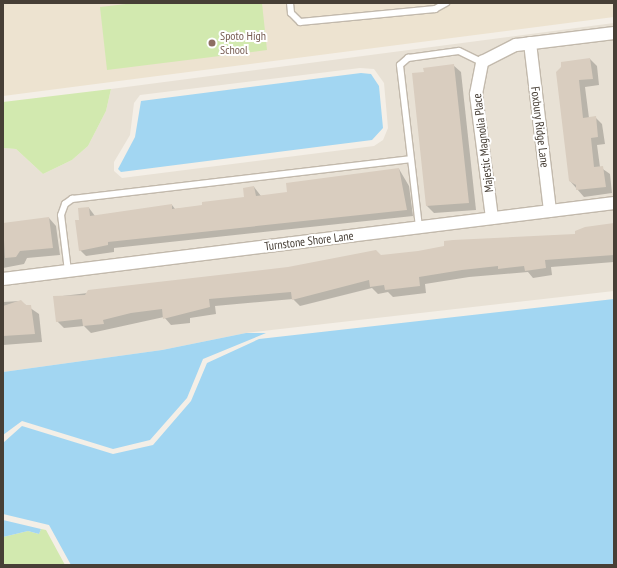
<!DOCTYPE html>
<html>
<head>
<meta charset="utf-8">
<style>
  body { margin:0 }
  #map { position:relative; width:617px; height:568px; overflow:hidden; background:#f4efe7; font-family:"PT Sans Narrow",sans-serif }
  div>[style] { position:absolute }
  [style*='--x'] { left:calc(var(--x)*1px); top:calc(var(--y)*1px); width:calc(var(--w)*1px); rotate:calc(var(--a)*1deg) }
  .residential>* { inset:0; background:#e8e1d5 }
  .education>* { inset:0; background:#ede3d0 }
  .green>* { inset:0; background:#d2e9af }
  .water>* { inset:0; background:#a2d6f2 }
  .shadow>* { inset:0; background:#0003 }
  .building>* { inset:0; background:#d9cdbf }
  .roads { filter:drop-shadow(1px 0 #c2b9ac) drop-shadow(-1px 0 #c2b9ac) drop-shadow(0 1px #c2b9ac) drop-shadow(0 -1px #c2b9ac) }
  .lane>* { height:6px; margin:-3px; padding:0 3px; transform-origin:3px; border-radius:3px; background:#fff }
  .street>* { height:12px; margin:-6px; padding:0 6px; transform-origin:6px; border-radius:6px; background:#fff }
  .dots>* { width:11px; height:11px; translate:-50% -50%; box-sizing:border-box; border:2px solid #fff; border-radius:50% }
  span { translate:-50% -50%; white-space:nowrap; text-align:center; line-height:1.15; -webkit-text-stroke:4px #fff; paint-order:stroke }
  .education-label { font-size:12px; color:#785e54 }
  .left { translate:0 -50%; text-align:left }
  .street-label { font-size:12px; color:#473f36 }
  .frame { position:absolute; inset:0; border:4px solid #473f36; pointer-events:none }
</style>
</head>
<body>
<div id="map">
  <div class="residential">
    <i style="clip-path:polygon(evenodd,614px 23px,614px 291px,246px 333px,162px 350px,3px 372px,3px 148px,16px 149px,43px 174px,72px 160px,88px 146px,106px 111px,111px 89px,614px 23px,360px 68px,374px 69px,384px 83px,388px 128px,383px 140px,374px 146px,122px 178px,114px 171px,114px 162px,130px 135px,134px 103px,140px 95px,360px 68px)"></i>
  </div>
  <div class="education">
    <i style="clip-path:polygon(3px 3px,614px 3px,614px 17px,3px 96px)"></i>
  </div>
  <div class="green">
    <i style="clip-path:polygon(135px 3px,262px 3px,267px 50px,107px 70px,100px 7px)"></i>
    <i style="clip-path:polygon(111px 89px,106px 111px,88px 146px,72px 160px,43px 174px,16px 149px,3px 148px,3px 102px)"></i>
    <i style="clip-path:polygon(41px 529px,46px 530px,65px 565px,3px 565px,3px 537px,28px 531px,39px 534px)"></i>
  </div>
  <div class="water">
    <i style="clip-path:polygon(361px 73px,371px 74px,379px 86px,383px 128px,372px 140px,121px 172px,118px 169px,135px 137px,141px 101px)"></i>
    <i style="clip-path:polygon(614px 299px,614px 565px,71px 565px,49px 525px,3px 514px,3px 443px,22px 426px,113px 454px,153px 445px,191px 401px,207px 363px,259px 339px)"></i>
    <i style="clip-path:polygon(246px 333px,266px 333px,203px 359px,187px 398px,150px 440px,113px 449px,22px 421px,3px 435px,3px 372px,162px 350px)"></i>
    <i style="clip-path:polygon(3px 520px,41px 529px,39px 534px,28px 531px,3px 537px)"></i>
  </div>
  <div class="shadow">
    <i style="clip-path:polygon(590px 59px,597px 66px,599px 85px,585px 87px,589px 118px,595px 117px,602px 124px,605px 144px,597px 145px,600px 167px,610px 174px,612px 193px,584px 197px,570px 181px,557px 73px)"></i>
    <i style="clip-path:polygon(453px 65px,461px 72px,476px 210px,434px 213px,427px 206px)"></i>
    <i style="clip-path:polygon(399px 169px,409px 186px,413px 216px,114px 248px,114px 252px,86px 256px,80px 250px,80px 221px,89px 208px,95px 216px,172px 205px,175px 209px,203px 206px,245px 198px,254px 187px,261px 196px,288px 193px)"></i>
    <i style="clip-path:polygon(49px 218px,56px 226px,60px 255px,27px 258px,24px 264px,3px 268px,3px 224px)"></i>
    <i style="clip-path:polygon(614px 224px,614px 262px,551px 267px,552px 275px,533px 278px,528px 272px,469px 277px,425px 284px,426px 293px,393px 297px,388px 292px,378px 294px,372px 288px,300px 306px,293px 299px,215px 306px,216px 314px,190px 318px,190px 323px,171px 325px,164px 317px,91px 333px,84px 326px,64px 328px,57px 321px,54px 297px,576px 235px)"></i>
    <i style="clip-path:polygon(20px 301px,39px 314px,42px 342px,3px 345px,3px 302px)"></i>
  </div>
  <div class="building">
    <i style="clip-path:polygon(590px 58px,593px 79px,579px 80px,583px 118px,596px 116px,598px 137px,591px 138px,594px 167px,603px 166px,606px 187px,576px 190px,576px 185px,569px 181px,556px 72px,561px 67px,561px 62px)"></i>
    <i style="clip-path:polygon(454px 64px,469px 203px,426px 206px,412px 73px,424px 72px,423px 68px)"></i>
    <i style="clip-path:polygon(399px 168px,407px 210px,108px 242px,108px 245px,79px 251px,75px 220px,79px 220px,78px 208px,89px 207px,90px 216px,172px 204px,172px 209px,202px 205px,202px 202px,244px 197px,243px 188px,254px 186px,256px 196px,287px 192px,286px 183px)"></i>
    <i style="clip-path:polygon(49px 217px,53px 248px,20px 251px,16px 257px,5px 258px,3px 223px)"></i>
    <i style="clip-path:polygon(614px 223px,614px 255px,545px 260px,546px 268px,525px 271px,524px 266px,498px 269px,498px 266px,462px 270px,419px 277px,420px 286px,385px 290px,384px 285px,370px 287px,369px 280px,292px 300px,291px 292px,209px 299px,210px 307px,163px 319px,162px 309px,131px 313px,103px 320px,104px 324px,83px 326px,82px 319px,56px 322px,53px 296px,85px 295px,88px 290px,288px 267px,376px 250px,381px 255px,418px 251px,444px 246px,444px 241px,453px 240px,575px 234px,575px 231px,585px 227px)"></i>
    <i style="clip-path:polygon(21px 300px,26px 305px,31px 305px,35px 334px,3px 336px,3px 306px)"></i>
  </div>
  <div class="roads">
    <div class="lane">
      <i style="--x:290;--y:3;--w:10;--a:84"></i>
      <i style="--x:291;--y:13;--w:13;--a:45"></i>
      <i style="--x:300;--y:22;--w:136;--a:-5.5"></i>
      <i style="--x:435;--y:9;--w:13;--a:-29"></i>
      <i style="--x:419;--y:227;--w:163;--a:-96.7"></i>
      <i style="--x:400;--y:65;--w:11;--a:-41"></i>
      <i style="--x:408;--y:58;--w:51;--a:-7.8"></i>
      <i style="--x:459;--y:51;--w:25;--a:26"></i>
      <i style="--x:68;--y:271;--w:56;--a:-97.1"></i>
      <i style="--x:61;--y:215;--w:12;--a:-70"></i>
      <i style="--x:65;--y:204;--w:9;--a:-36"></i>
      <i style="--x:72;--y:199;--w:340;--a:-6.7"></i>
    </div>
    <div class="street">
      <i style="--x:530;--y:43;--w:169;--a:83.2"></i>
      <i style="--x:492;--y:218;--w:125;--a:-97.4"></i>
      <i style="--x:476;--y:94;--w:33;--a:-79"></i>
      <i style="--x:482;--y:62;--w:38;--a:-27"></i>
      <i style="--x:516;--y:45;--w:99;--a:-7"></i>
      <i style="--x:3;--y:279;--w:616;--a:-7.09"></i>
    </div>
  </div>
  <div class="dots">
    <i style="left:212px;top:43px;background:#8d6e63"></i>
  </div>
  <div class="education-label">
    <span class="left" style="left:220px;top:43px">Spoto High<br>School</span>
  </div>
  <div class="street-label">
    <span style="left:540px;top:127px;rotate:83deg">Foxbury Ridge Lane</span>
    <span style="left:483px;top:143px;rotate:-97deg">Majestic Magnolia Place</span>
    <span style="left:309px;top:241px;rotate:-7deg">Turnstone Shore Lane</span>
  </div>
  <div class="frame"></div>
</div>
</body>
</html>
